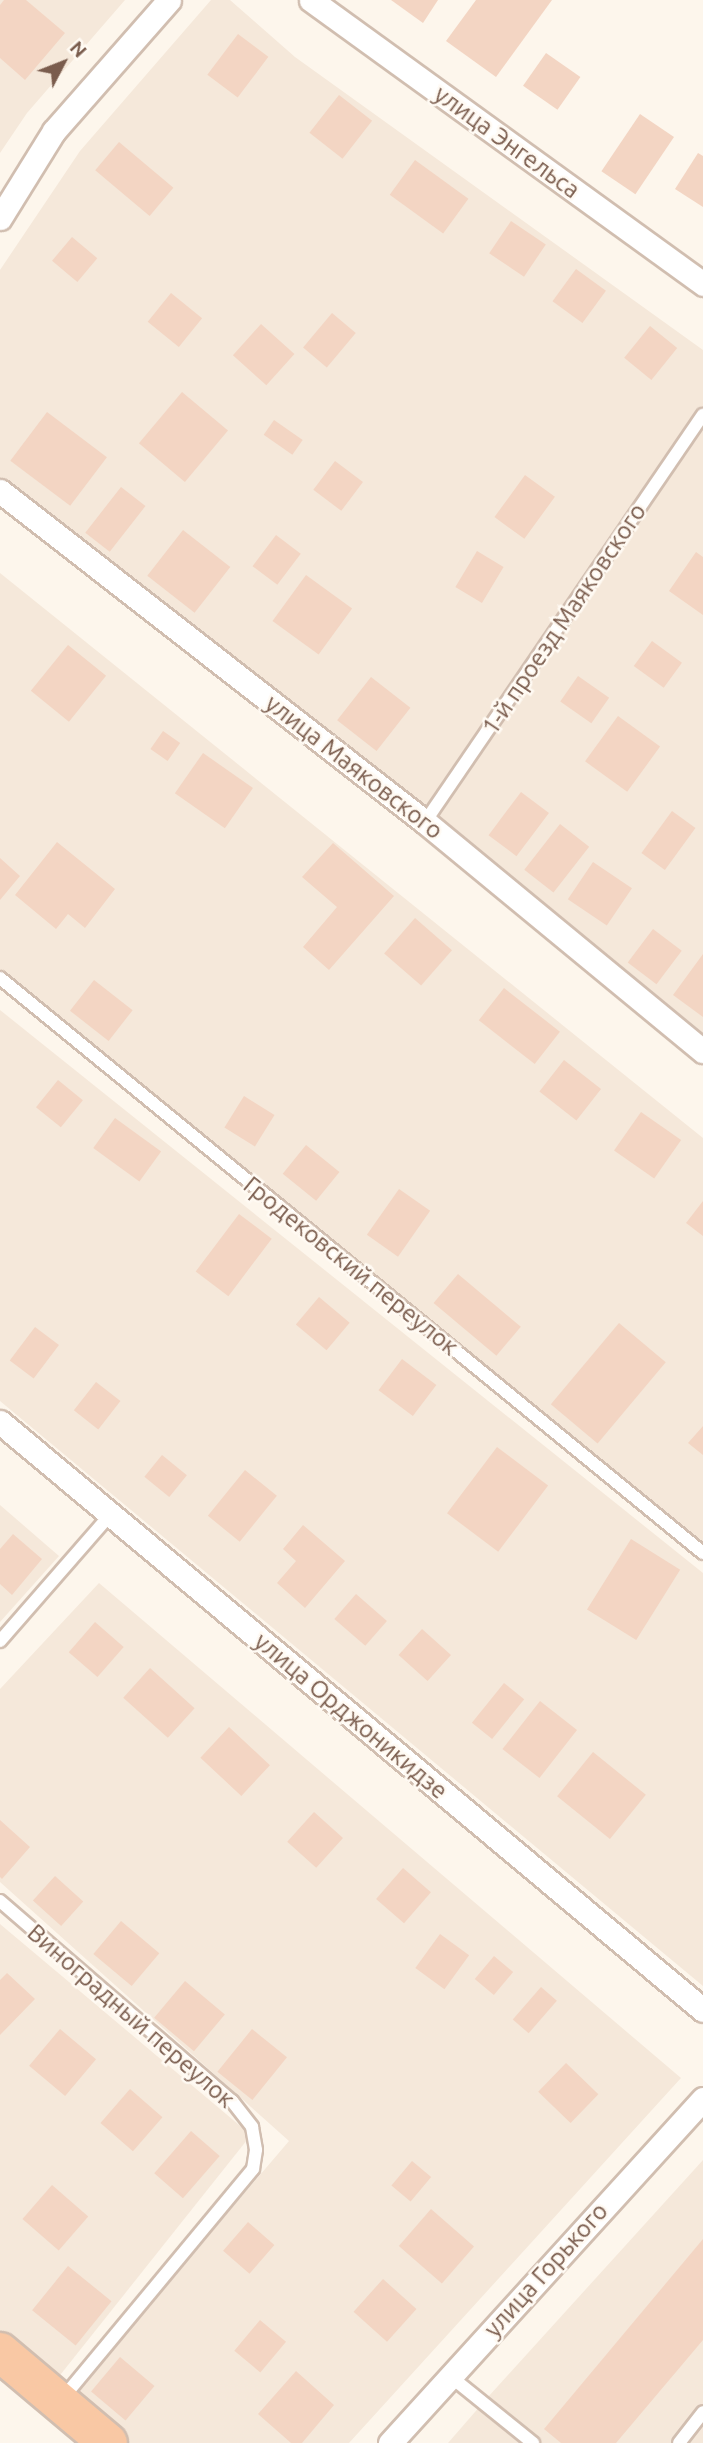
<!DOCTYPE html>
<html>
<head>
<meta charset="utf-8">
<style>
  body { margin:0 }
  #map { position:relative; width:703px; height:2443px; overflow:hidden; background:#fdf6ec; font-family:Ubuntu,sans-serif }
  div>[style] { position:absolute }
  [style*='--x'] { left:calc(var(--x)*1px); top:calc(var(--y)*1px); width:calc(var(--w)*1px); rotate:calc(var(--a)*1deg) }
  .residential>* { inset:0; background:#f5e8da }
  .building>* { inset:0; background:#f3d5c3; transform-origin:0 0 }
  .roads { filter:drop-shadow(2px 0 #d1beb0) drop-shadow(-2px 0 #d1beb0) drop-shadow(0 2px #d1beb0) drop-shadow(0 -2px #d1beb0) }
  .service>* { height:12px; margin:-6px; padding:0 6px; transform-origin:6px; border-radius:6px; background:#fff }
  .minor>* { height:23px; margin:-11.5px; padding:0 11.5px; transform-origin:11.5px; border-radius:11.5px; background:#fff }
  .trunk>* { height:38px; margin:-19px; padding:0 19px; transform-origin:19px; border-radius:19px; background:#f9c8a4 }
  span { translate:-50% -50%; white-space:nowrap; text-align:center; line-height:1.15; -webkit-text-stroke:5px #fffaf3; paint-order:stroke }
  .street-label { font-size:24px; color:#7a5c4d }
  .north { position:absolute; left:28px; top:28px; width:70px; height:70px; -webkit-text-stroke:5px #fffaf3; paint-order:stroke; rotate:48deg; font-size:19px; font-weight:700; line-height:28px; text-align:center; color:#7a5c4d }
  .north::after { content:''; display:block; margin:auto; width:24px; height:32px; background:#7a5c4d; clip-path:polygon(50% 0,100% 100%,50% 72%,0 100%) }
</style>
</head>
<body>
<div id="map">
  <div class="residential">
    <i style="clip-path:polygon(0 0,125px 0,27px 113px,0 153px)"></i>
    <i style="clip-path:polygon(211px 0,230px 0,295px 57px,703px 350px,703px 1055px,0 490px,0 270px,80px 151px)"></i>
    <i style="clip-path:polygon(0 573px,703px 1138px,703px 1544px,0 971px)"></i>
    <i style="clip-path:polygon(0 1010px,703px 1573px,703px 1986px,0 1401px)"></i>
    <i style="clip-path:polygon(0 1505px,59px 1556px,0 1622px)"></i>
    <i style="clip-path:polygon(99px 1583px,681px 2078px,349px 2443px,117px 2443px,68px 2400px,289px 2141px,0 1882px,0 1689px)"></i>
    <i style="clip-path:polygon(0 1924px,251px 2135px,53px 2384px,0 2340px)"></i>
    <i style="clip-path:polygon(703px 2160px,703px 2443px,448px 2443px,488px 2397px)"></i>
  </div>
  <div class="building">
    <i style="clip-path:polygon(4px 0,26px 0,65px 33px,25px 80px,0 58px,0 5px)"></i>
    <i style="clip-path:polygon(391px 0,438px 0,423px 23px)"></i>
    <i style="clip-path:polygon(476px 0,552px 0,496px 77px,446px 41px)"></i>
    <i style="left:238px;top:34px;width:38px;height:51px;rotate:37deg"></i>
    <i style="left:546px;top:53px;width:42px;height:40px;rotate:35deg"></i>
    <i style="left:339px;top:95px;width:42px;height:48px;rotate:38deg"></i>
    <i style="left:640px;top:114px;width:41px;height:69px;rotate:34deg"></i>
    <i style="left:119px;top:142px;width:71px;height:37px;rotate:40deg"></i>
    <i style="clip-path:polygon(698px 153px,703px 156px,703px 207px,675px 189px)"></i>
    <i style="left:415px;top:160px;width:66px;height:43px;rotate:36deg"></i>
    <i style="left:511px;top:221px;width:42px;height:39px;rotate:34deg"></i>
    <i style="left:72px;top:237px;width:33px;height:31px;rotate:40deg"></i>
    <i style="left:576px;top:269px;width:37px;height:40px;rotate:36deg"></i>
    <i style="left:171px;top:293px;width:40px;height:37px;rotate:39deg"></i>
    <i style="left:332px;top:313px;width:31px;height:45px;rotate:40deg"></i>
    <i style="left:261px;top:324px;width:45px;height:42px;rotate:42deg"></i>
    <i style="left:650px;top:326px;width:35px;height:41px;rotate:39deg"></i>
    <i style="left:182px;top:392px;width:60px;height:67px;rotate:40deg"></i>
    <i style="left:47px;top:412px;width:75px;height:61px;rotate:37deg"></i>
    <i style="left:274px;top:420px;width:35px;height:18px;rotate:35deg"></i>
    <i style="left:335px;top:461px;width:35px;height:36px;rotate:37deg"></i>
    <i style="left:525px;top:475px;width:37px;height:52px;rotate:36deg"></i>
    <i style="left:121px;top:487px;width:31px;height:58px;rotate:38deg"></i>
    <i style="left:183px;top:530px;width:60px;height:58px;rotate:38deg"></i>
    <i style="left:276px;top:535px;width:31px;height:39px;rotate:37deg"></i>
    <i style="left:477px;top:551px;width:31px;height:42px;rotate:31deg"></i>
    <i style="clip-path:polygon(696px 552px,703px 557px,703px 615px,669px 591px)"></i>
    <i style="left:306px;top:575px;width:57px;height:57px;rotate:36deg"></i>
    <i style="left:652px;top:641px;width:37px;height:31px;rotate:36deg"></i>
    <i style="left:68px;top:645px;width:49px;height:59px;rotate:39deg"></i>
    <i style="left:578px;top:676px;width:38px;height:31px;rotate:35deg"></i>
    <i style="left:371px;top:677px;width:50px;height:55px;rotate:38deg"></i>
    <i style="left:618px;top:716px;width:52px;height:56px;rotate:36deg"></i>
    <i style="left:163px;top:731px;width:21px;height:22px;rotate:35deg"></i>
    <i style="left:203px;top:753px;width:61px;height:49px;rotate:35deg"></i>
    <i style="left:521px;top:792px;width:35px;height:54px;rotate:37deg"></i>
    <i style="left:672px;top:811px;width:29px;height:52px;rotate:36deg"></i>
    <i style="left:560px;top:824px;width:37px;height:58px;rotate:38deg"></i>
    <i style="clip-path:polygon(57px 842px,115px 889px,85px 928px,68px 914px,56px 929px,15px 895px)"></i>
    <i style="clip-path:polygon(333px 843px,394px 896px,329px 970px,303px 947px,337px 907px,302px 877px)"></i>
    <i style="clip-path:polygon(0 858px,20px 876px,0 900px)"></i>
    <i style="left:593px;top:862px;width:47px;height:45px;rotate:34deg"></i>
    <i style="left:415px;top:918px;width:49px;height:47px;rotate:41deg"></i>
    <i style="left:653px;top:929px;width:36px;height:42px;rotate:37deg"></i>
    <i style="clip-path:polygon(703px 954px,703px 1017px,673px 995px)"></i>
    <i style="left:94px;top:980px;width:49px;height:39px;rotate:38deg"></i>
    <i style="left:504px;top:988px;width:71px;height:41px;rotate:38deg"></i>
    <i style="left:564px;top:1060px;width:47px;height:40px;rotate:38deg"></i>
    <i style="left:58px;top:1080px;width:32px;height:35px;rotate:39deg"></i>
    <i style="left:244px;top:1096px;width:36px;height:37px;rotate:32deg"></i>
    <i style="left:641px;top:1112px;width:49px;height:47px;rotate:35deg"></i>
    <i style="left:115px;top:1118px;width:57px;height:37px;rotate:36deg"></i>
    <i style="left:306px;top:1145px;width:43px;height:37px;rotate:39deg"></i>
    <i style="left:399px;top:1189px;width:38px;height:56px;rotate:35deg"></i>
    <i style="clip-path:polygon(703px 1201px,703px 1236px,686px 1223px)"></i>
    <i style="left:239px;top:1214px;width:41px;height:72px;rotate:37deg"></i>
    <i style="left:458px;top:1274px;width:82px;height:38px;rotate:40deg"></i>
    <i style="left:319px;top:1297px;width:40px;height:36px;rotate:40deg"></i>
    <i style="left:619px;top:1323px;width:61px;height:106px;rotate:40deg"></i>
    <i style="left:35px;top:1327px;width:30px;height:42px;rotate:37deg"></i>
    <i style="left:402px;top:1359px;width:43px;height:39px;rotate:37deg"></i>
    <i style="left:96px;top:1382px;width:31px;height:36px;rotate:38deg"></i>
    <i style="clip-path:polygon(703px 1426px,703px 1455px,688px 1443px)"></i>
    <i style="left:497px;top:1447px;width:64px;height:83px;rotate:37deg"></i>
    <i style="left:162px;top:1455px;width:32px;height:28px;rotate:39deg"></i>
    <i style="left:245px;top:1470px;width:41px;height:59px;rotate:39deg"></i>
    <i style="clip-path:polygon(303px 1525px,345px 1561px,305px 1608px,277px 1583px,296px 1561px,283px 1549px)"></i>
    <i style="clip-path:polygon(13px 1534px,42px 1559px,12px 1595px,0 1584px,0 1549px)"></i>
    <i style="left:631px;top:1539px;width:58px;height:83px;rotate:32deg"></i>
    <i style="left:356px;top:1594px;width:41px;height:33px;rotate:41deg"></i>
    <i style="left:95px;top:1622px;width:38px;height:40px;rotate:41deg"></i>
    <i style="left:422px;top:1629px;width:39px;height:35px;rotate:42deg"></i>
    <i style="left:150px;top:1668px;width:60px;height:40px;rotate:42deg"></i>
    <i style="left:504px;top:1683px;width:26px;height:51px;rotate:39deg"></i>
    <i style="left:540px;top:1701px;width:47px;height:61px;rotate:38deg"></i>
    <i style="left:229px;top:1727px;width:56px;height:42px;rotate:43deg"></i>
    <i style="left:593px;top:1752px;width:68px;height:57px;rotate:39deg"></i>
    <i style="left:314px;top:1812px;width:39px;height:40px;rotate:42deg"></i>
    <i style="clip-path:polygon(0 1820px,30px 1847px,2px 1879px,0 1877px)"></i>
    <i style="left:403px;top:1868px;width:37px;height:41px;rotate:41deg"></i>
    <i style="left:55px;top:1876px;width:38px;height:33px;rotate:42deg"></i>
    <i style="left:121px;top:1921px;width:50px;height:43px;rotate:40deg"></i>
    <i style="left:440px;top:1934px;width:36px;height:42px;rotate:36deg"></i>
    <i style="left:494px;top:1956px;width:25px;height:30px;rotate:40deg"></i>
    <i style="clip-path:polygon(7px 1973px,35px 1999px,0 2035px,0 1980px)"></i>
    <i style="left:185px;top:1981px;width:52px;height:48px;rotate:40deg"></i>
    <i style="left:541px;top:1987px;width:21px;height:43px;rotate:41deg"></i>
    <i style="left:60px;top:2029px;width:47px;height:48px;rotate:40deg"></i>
    <i style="left:252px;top:2029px;width:45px;height:55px;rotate:39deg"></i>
    <i style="left:566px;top:2063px;width:45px;height:40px;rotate:44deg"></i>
    <i style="left:130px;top:2089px;width:43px;height:45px;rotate:41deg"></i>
    <i style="left:191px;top:2131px;width:38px;height:56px;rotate:41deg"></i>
    <i style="left:412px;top:2161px;width:25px;height:32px;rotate:40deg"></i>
    <i style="left:52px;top:2185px;width:48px;height:45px;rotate:41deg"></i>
    <i style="left:431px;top:2209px;width:57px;height:49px;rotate:41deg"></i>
    <i style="left:248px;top:2222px;width:35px;height:38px;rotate:41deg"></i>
    <i style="clip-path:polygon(703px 2239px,703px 2340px,616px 2443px,561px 2443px,544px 2429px)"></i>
    <i style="left:68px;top:2266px;width:56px;height:57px;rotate:39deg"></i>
    <i style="left:383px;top:2279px;width:45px;height:44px;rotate:42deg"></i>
    <i style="left:260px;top:2320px;width:34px;height:40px;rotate:40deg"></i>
    <i style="left:120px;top:2357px;width:45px;height:45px;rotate:40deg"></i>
    <i style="clip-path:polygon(296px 2371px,334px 2405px,302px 2443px,291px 2443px,258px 2414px)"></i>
  </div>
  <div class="roads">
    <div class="service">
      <i style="--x:425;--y:822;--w:493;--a:-55.7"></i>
      <i style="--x:0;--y:978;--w:908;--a:39.28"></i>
      <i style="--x:0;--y:1641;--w:167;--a:-48.9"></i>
      <i style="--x:0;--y:1901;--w:306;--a:40.8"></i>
      <i style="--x:232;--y:2101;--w:33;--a:52"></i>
      <i style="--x:252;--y:2127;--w:23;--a:80"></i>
      <i style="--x:256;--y:2150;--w:19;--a:99"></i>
      <i style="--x:253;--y:2169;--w:300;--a:129.7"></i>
      <i style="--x:450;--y:2376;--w:107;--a:38.9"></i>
      <i style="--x:679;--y:2443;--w:39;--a:-52"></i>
    </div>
    <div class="minor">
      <i style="--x:311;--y:0;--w:484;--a:35.9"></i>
      <i style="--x:0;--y:218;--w:102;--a:-58.2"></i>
      <i style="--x:54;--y:131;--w:174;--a:-48.7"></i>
      <i style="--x:0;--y:491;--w:539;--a:37.91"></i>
      <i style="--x:425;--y:822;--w:360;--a:39.5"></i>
      <i style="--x:0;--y:1422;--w:916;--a:39.91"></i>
      <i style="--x:390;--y:2443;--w:465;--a:-47.7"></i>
    </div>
    <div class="trunk">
      <i style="--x:0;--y:2352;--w:141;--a:40.1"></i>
    </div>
  </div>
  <div class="street-label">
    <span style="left:507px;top:142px;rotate:36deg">улица Энгельса</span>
    <span style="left:564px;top:619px;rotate:-56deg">1-й проезд Маяковского</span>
    <span style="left:354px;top:767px;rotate:38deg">улица Маяковского</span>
    <span style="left:351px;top:1266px;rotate:39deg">Гродековский переулок</span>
    <span style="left:351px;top:1716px;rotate:40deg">улица Орджоникидзе</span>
    <span style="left:131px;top:2016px;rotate:41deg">Виноградный переулок</span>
    <span style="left:546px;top:2270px;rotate:-48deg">улица Горького</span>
  </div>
  <div class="north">N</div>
</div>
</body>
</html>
